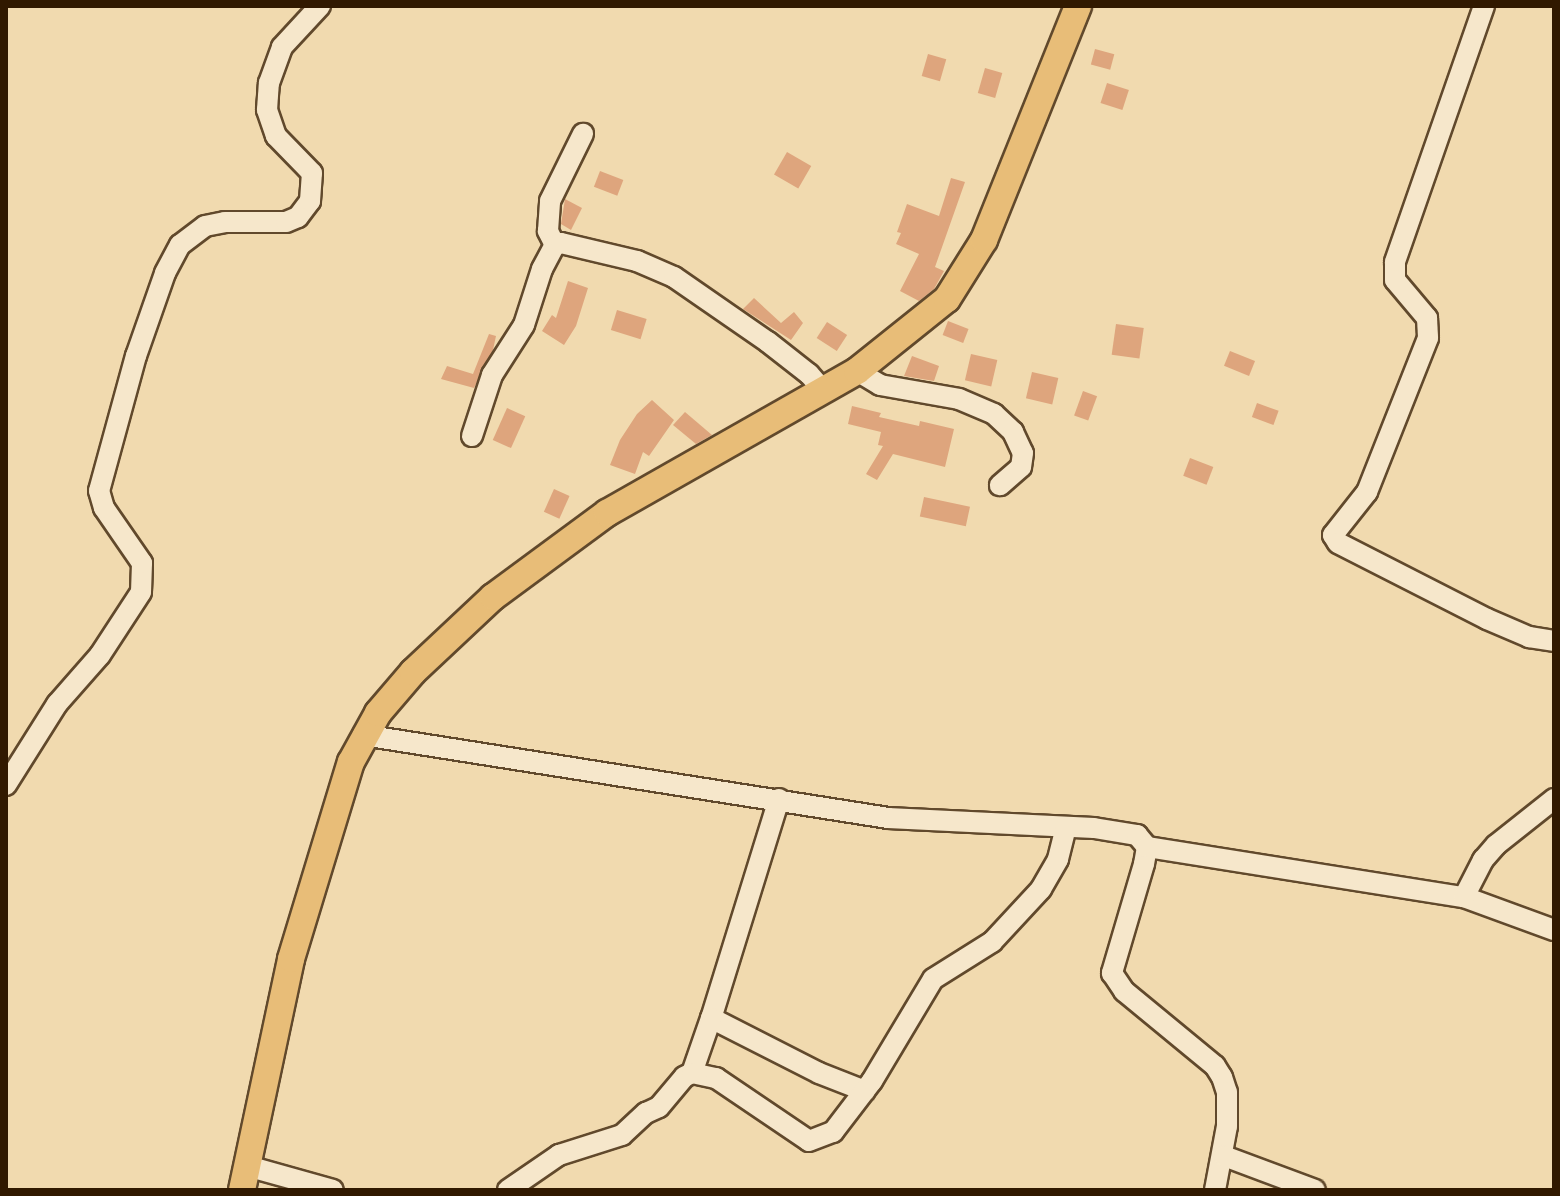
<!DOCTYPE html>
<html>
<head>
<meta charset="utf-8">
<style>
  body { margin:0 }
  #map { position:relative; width:1560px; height:1196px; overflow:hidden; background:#f1daaf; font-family:"Gentium Book Plus",serif }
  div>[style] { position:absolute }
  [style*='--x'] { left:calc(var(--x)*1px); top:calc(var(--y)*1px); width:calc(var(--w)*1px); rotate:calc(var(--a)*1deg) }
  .building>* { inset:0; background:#dea57d; transform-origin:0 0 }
  .roads { filter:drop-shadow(2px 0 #61492c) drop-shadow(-2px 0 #61492c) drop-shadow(0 2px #61492c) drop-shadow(0 -2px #61492c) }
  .minor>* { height:20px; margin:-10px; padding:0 10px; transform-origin:10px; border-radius:10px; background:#f6e7cb }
  .major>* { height:26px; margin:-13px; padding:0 13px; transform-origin:13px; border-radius:13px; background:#e8bd78 }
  span { translate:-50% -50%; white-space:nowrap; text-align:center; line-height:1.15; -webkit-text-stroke:6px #f6e7cb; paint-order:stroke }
  .frame { position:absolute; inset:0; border:8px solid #311900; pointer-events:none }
</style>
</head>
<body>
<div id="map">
  <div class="building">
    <i style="left:1095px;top:49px;width:20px;height:16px;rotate:15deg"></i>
    <i style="left:928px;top:54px;width:19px;height:23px;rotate:16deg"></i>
    <i style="left:985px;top:68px;width:18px;height:26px;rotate:16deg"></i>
    <i style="left:1107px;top:83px;width:23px;height:21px;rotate:18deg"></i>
    <i style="left:787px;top:152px;width:28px;height:26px;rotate:30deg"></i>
    <i style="left:600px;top:171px;width:25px;height:17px;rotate:21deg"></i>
    <i style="clip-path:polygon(951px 178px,965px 182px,935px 267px,944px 271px,934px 289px,919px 301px,900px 291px,919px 254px,896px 244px,901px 233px,897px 232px,907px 204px,939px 216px)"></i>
    <i style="clip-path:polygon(565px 199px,582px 208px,571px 230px,561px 224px)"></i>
    <i style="clip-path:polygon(568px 281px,588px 288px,576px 326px,564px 345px,542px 331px,552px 315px,556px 318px)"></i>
    <i style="clip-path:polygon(754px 298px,781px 323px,794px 312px,803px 323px,791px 340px,743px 309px)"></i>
    <i style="left:617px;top:310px;width:31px;height:21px;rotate:17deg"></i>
    <i style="left:948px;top:321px;width:22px;height:15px;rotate:21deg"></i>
    <i style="left:827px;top:322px;width:24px;height:19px;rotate:33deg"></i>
    <i style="left:1116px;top:324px;width:28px;height:31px;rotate:8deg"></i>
    <i style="clip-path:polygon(489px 334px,496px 336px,493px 350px,474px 388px,441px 379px,447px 366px,473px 374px)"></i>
    <i style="left:1230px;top:351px;width:27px;height:16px;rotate:22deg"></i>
    <i style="left:971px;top:354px;width:27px;height:27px;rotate:13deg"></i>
    <i style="clip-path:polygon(912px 356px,939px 366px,934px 381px,904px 376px)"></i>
    <i style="left:1032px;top:372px;width:27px;height:27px;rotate:13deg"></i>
    <i style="left:1083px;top:391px;width:15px;height:26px;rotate:20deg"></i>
    <i style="clip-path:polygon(652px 400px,674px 420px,649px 456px,643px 452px,635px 474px,610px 465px,620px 440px,637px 414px)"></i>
    <i style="left:1257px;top:403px;width:23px;height:15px;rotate:20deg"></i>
    <i style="clip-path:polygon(852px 406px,881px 413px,879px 417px,919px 426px,920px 421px,954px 429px,945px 467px,893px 454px,877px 480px,866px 474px,883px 446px,878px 445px,881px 432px,848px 424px)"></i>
    <i style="left:507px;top:408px;width:20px;height:35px;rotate:24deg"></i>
    <i style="clip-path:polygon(685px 412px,712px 435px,696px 444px,673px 425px)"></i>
    <i style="left:1190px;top:458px;width:25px;height:19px;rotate:21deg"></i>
    <i style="left:554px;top:489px;width:17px;height:25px;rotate:24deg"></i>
    <i style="left:924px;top:497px;width:47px;height:20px;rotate:12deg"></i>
  </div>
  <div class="roads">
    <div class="minor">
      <i style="--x:1484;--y:6;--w:271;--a:109.2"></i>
      <i style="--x:1395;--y:262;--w:18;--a:90"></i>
      <i style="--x:1395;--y:280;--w:50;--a:49.9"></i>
      <i style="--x:1427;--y:318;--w:20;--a:87"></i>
      <i style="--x:1428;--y:338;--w:166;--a:111.6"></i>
      <i style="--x:1367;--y:492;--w:55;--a:128.3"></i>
      <i style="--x:1333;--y:535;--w:9;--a:58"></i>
      <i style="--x:1338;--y:543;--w:167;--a:27"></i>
      <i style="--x:1487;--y:619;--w:46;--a:23.2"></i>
      <i style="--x:1529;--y:637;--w:25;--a:9"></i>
      <i style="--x:555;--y:245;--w:16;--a:-117"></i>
      <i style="--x:548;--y:231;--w:30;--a:-86"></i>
      <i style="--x:550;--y:201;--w:75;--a:-63.8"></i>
      <i style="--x:857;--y:371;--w:27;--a:31"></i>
      <i style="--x:880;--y:385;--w:80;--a:10"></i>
      <i style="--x:959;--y:399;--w:38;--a:23"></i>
      <i style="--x:994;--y:414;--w:26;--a:43"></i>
      <i style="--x:1013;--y:432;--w:23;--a:65"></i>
      <i style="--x:1023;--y:453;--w:14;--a:98"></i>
      <i style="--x:1021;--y:467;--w:28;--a:139"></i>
      <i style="--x:472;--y:436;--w:64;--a:-71.8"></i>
      <i style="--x:492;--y:375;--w:59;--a:-57.4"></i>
      <i style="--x:524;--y:325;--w:59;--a:-72.2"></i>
      <i style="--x:542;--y:269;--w:27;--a:-62"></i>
      <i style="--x:555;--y:245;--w:6;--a:-18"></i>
      <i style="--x:561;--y:243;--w:78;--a:13.3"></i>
      <i style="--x:637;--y:261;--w:40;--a:23.4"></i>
      <i style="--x:674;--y:277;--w:114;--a:34.7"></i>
      <i style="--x:768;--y:342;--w:52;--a:38"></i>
      <i style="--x:809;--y:374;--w:21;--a:49"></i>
      <i style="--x:363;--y:735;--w:532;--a:8.98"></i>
      <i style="--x:888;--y:818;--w:206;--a:2.8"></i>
      <i style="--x:1094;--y:828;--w:44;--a:9.2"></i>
      <i style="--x:1137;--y:835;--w:16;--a:50"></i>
      <i style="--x:1147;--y:847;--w:17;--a:100"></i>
      <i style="--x:1144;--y:864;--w:114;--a:106.4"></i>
      <i style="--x:1112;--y:973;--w:22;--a:56"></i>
      <i style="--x:1124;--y:991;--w:118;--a:39.5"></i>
      <i style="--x:1215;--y:1066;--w:13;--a:58"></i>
      <i style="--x:1222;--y:1077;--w:16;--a:72"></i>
      <i style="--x:1227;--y:1092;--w:34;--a:90"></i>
      <i style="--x:1227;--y:1126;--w:65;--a:100.6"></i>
      <i style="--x:6;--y:785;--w:96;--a:-57.8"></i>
      <i style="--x:57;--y:704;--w:65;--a:-48.7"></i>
      <i style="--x:100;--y:655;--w:75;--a:-56.9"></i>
      <i style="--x:141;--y:592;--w:29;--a:-88"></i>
      <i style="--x:142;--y:563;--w:67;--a:-124.6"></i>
      <i style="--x:104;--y:508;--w:18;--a:-106"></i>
      <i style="--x:99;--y:491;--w:140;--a:-74.7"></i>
      <i style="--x:136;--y:356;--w:88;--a:-70.7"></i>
      <i style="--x:165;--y:273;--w:32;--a:-62"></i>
      <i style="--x:180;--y:245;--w:31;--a:-37"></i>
      <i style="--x:205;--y:226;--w:20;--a:-11"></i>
      <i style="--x:225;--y:222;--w:61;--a:0"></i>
      <i style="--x:286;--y:222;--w:13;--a:-23"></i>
      <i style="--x:298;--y:217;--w:20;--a:-53"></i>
      <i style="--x:310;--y:201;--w:28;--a:-86"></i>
      <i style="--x:312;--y:173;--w:52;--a:-134.2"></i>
      <i style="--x:276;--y:136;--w:28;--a:-109"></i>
      <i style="--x:267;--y:110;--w:27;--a:-86"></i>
      <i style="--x:269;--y:83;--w:38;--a:-70"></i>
      <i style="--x:282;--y:47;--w:56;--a:-47.2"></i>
      <i style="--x:779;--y:799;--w:229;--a:107.2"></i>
      <i style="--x:711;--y:1018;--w:121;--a:27"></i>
      <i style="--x:819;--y:1073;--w:49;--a:21.4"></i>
      <i style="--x:1147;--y:847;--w:321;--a:9"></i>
      <i style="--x:1464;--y:897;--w:96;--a:20.1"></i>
      <i style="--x:1464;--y:897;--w:42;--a:-62.8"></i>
      <i style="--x:1483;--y:860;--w:20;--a:-49"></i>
      <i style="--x:1496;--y:845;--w:74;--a:-38.4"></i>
      <i style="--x:692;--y:1073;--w:58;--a:-70.9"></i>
      <i style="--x:1224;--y:1156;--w:97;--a:20.5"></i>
      <i style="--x:247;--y:1166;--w:89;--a:15.6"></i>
      <i style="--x:508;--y:1190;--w:62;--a:-34.5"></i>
      <i style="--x:559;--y:1155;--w:66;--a:-17.6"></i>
      <i style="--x:622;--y:1135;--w:33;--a:-43"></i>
      <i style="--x:646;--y:1113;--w:14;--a:-25"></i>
      <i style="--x:659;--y:1107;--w:39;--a:-50"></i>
      <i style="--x:684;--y:1077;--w:9;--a:-27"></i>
      <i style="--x:692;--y:1073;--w:25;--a:12"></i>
      <i style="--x:716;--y:1078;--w:112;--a:34.1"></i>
      <i style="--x:809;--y:1141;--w:26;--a:-21"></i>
      <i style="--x:833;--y:1132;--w:64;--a:-52.6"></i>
      <i style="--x:872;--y:1081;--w:119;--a:-59.1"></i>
      <i style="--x:933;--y:979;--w:70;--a:-32.1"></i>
      <i style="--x:992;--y:942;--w:72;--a:-47.2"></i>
      <i style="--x:1041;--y:889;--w:34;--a:-60"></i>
      <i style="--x:1058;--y:859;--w:33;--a:-76"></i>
    </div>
    <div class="major">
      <i style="--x:242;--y:1190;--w:236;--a:-78"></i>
      <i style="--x:291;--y:959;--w:206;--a:-73.1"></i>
      <i style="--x:351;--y:762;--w:56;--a:-61.1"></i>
      <i style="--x:378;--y:713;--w:54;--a:-49.5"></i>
      <i style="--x:413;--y:672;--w:110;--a:-43.2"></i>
      <i style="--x:493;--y:597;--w:142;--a:-36.4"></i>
      <i style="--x:607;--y:513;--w:288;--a:-29.6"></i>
      <i style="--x:857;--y:371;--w:115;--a:-38.7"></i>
      <i style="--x:947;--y:299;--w:70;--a:-57.9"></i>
      <i style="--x:984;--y:240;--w:252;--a:-68.1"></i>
    </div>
  </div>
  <div class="frame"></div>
</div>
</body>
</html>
